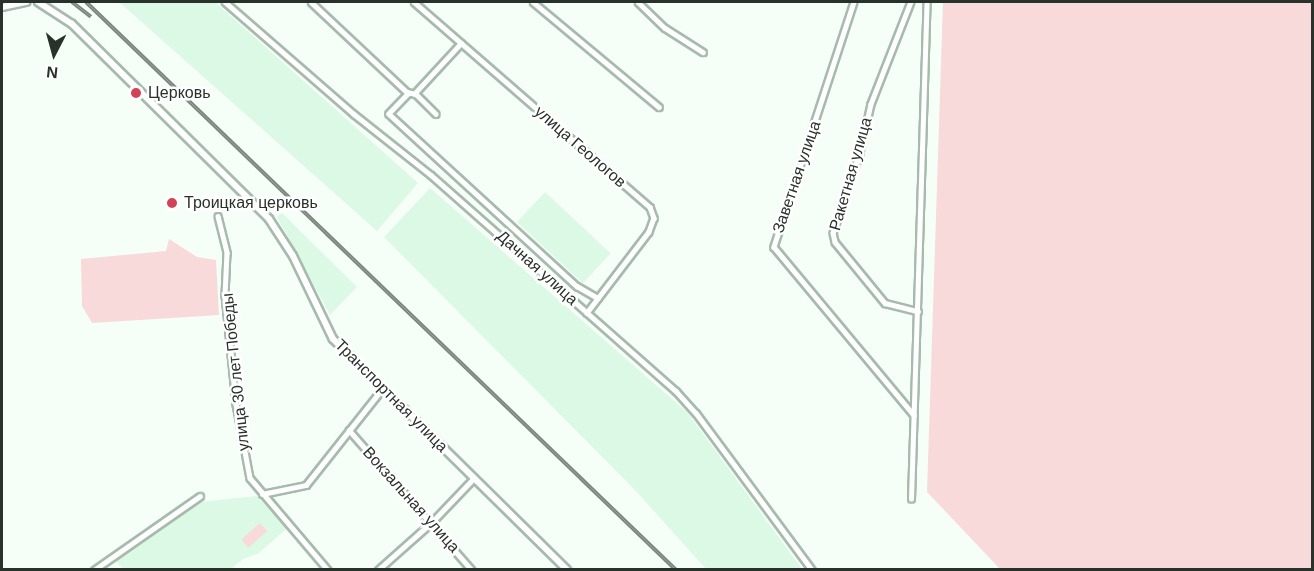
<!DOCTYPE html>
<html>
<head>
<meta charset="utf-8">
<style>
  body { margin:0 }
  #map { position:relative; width:1314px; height:571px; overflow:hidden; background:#f6fef8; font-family:Helvetica,sans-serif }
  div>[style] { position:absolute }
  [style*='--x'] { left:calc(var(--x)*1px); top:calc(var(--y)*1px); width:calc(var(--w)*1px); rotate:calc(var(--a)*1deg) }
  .built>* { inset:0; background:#dcf9e5; transform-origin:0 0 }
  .green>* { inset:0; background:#f8dada; transform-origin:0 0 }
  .roads { filter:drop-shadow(2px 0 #a7bbad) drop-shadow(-2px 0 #a7bbad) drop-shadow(0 2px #a7bbad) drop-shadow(0 -2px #a7bbad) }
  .street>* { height:4.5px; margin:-2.25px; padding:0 2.25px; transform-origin:2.25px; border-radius:2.25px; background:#fff }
  .secondary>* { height:6px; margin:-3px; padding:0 3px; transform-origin:3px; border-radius:3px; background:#fff }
  .rail>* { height:4px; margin-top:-2px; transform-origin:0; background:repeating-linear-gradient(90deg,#fff 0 4.5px,#7e8680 0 9px); box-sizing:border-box; border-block:2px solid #7e8680 }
  .dots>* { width:16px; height:16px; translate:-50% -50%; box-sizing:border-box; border:3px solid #fff; border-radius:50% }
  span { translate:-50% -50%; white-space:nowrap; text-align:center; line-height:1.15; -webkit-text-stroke:5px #fff; paint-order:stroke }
  .poi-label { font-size:16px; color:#29312b }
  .left { translate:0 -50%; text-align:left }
  .street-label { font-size:16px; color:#29312b }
  .frame { position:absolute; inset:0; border:3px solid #29312b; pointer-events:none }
  .north { position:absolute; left:24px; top:24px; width:60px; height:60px; -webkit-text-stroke:4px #fff; paint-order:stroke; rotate:186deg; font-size:16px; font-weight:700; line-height:24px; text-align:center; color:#29312b }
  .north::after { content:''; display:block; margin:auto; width:21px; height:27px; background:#29312b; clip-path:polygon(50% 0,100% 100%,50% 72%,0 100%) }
</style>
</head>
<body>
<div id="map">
  <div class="built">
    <i style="clip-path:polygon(119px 2px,215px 2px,418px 183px,377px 231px)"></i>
    <i style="clip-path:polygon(430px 188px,687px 412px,802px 569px,706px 569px,635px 490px,384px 237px)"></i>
    <i style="left:545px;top:192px;width:90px;height:41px;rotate:43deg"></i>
    <i style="clip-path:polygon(282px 213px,357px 287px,330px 315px,277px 217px)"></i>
    <i style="clip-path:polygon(257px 496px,287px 528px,259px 553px,243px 559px,231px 569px,123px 569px,116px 561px,201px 502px)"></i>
  </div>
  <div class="green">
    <i style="clip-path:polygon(943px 2px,1312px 2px,1312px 569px,1000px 569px,927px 492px)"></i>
    <i style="clip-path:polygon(169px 239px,197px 257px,216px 260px,219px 315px,92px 323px,82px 306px,81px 259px,166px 251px)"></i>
    <i style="left:260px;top:523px;width:11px;height:25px;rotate:49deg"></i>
  </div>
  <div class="roads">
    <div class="street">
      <i style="--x:225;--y:2;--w:171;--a:41"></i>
      <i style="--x:354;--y:114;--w:98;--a:38.4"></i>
      <i style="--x:431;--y:175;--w:327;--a:41.4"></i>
      <i style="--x:676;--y:391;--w:30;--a:48"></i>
      <i style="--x:696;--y:413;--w:195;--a:53.5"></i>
      <i style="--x:311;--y:2;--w:132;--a:43.2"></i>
      <i style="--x:407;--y:92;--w:9;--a:13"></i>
      <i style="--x:416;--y:94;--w:28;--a:45"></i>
      <i style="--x:414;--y:2;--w:313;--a:41"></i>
      <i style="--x:650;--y:207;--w:12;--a:70"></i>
      <i style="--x:654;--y:218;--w:15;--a:110"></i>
      <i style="--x:649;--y:232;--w:102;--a:127.4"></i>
      <i style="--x:533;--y:2;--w:164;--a:39.8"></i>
      <i style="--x:638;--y:2;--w:37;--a:44"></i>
      <i style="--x:665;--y:28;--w:45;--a:32.3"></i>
      <i style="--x:854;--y:2;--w:258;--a:108.1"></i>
      <i style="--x:774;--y:247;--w:219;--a:50.2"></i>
      <i style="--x:911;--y:2;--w:110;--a:111.4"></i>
      <i style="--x:871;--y:104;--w:50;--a:102.7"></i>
      <i style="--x:860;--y:153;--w:84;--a:108.6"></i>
      <i style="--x:833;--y:233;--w:9;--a:77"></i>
      <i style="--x:835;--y:242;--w:79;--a:50.7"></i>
      <i style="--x:885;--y:303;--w:34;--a:14"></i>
      <i style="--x:409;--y:93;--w:29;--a:134"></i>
      <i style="--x:389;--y:114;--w:255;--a:42.5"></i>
      <i style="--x:577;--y:286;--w:24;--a:30"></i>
      <i style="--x:414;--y:94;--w:69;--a:-47.3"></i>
      <i style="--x:218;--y:216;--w:38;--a:76"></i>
      <i style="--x:227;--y:253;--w:42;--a:92.7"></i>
      <i style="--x:225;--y:295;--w:110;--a:84.2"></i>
      <i style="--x:236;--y:404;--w:75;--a:79.3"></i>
      <i style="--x:250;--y:478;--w:121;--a:49.7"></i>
      <i style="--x:349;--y:430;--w:186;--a:48.7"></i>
      <i style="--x:262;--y:494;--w:45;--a:-11.6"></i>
      <i style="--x:306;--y:485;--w:122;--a:-51.6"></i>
      <i style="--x:911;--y:499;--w:497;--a:-88.2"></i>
      <i style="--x:94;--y:570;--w:129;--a:-34.9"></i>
      <i style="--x:378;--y:570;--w:71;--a:-41.6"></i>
      <i style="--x:431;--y:523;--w:62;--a:-46.3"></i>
    </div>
    <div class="secondary">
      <i style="--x:38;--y:2;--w:40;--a:32.9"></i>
      <i style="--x:72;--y:24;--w:277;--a:44.7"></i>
      <i style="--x:269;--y:219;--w:44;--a:57"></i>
      <i style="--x:293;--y:256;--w:92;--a:64.3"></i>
      <i style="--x:333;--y:339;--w:329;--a:44.6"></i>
      <i style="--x:2;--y:7;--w:25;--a:-12"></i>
    </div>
  </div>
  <div class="rail">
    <i style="--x:72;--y:2;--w:24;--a:38"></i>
    <i style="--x:86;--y:2;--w:819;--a:43.91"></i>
  </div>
  <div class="dots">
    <i style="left:136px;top:93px;background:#d34256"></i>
    <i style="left:172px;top:203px;background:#d34256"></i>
  </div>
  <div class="poi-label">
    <span class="left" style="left:148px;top:93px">Церковь</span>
    <span class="left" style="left:184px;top:203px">Троицкая церковь</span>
  </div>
  <div class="street-label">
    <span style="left:580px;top:147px;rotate:41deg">улица Геологов</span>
    <span style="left:851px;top:174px;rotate:-74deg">Ракетная улица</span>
    <span style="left:797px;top:177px;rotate:-71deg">Заветная улица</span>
    <span style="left:537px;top:268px;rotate:42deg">Дачная улица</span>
    <span style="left:236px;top:372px;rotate:-96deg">улица 30 лет Победы</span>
    <span style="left:391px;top:396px;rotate:45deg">Транспортная улица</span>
    <span style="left:411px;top:500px;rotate:48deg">Вокзальная улица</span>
  </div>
  <div class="frame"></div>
  <div class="north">N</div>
</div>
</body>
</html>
